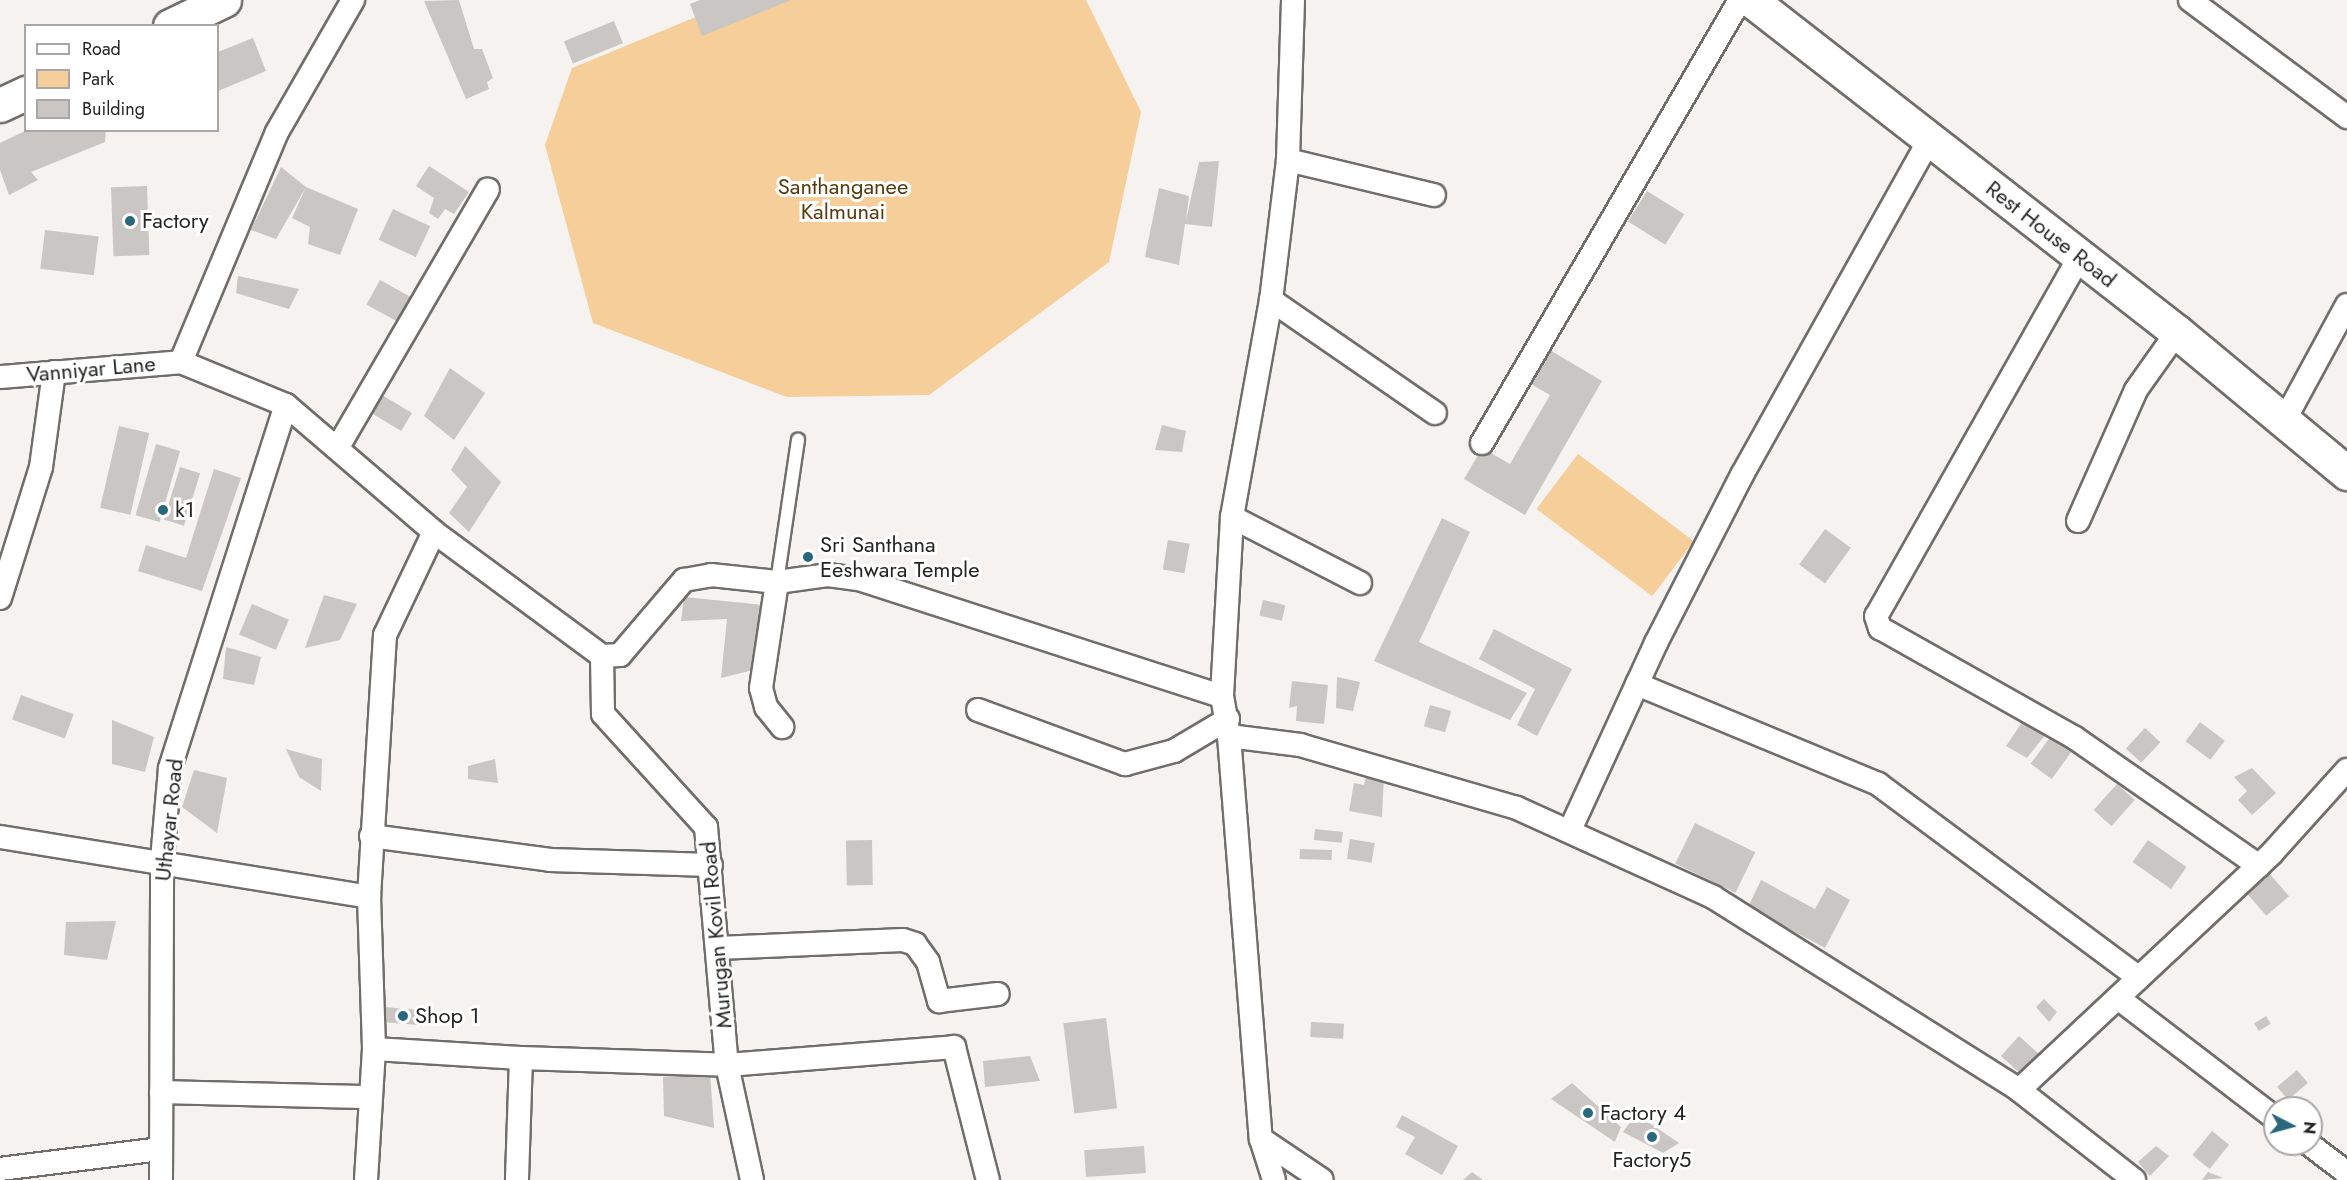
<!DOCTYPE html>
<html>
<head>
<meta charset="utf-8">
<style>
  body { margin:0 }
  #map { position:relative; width:2347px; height:1180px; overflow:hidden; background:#f5f2f0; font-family:Jost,sans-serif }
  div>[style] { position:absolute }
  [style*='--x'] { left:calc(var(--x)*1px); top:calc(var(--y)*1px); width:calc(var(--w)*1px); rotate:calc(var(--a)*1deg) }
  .green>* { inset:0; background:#f5ce9a; transform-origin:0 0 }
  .building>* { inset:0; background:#c9c6c4; transform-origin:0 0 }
  .roads { filter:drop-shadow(2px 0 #706e6b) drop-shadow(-2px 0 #706e6b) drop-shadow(0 2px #706e6b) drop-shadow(0 -2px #706e6b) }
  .lane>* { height:12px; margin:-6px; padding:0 6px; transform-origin:6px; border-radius:6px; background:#fff }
  .street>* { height:22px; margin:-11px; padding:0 11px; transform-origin:11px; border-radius:11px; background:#fff }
  .primary>* { height:33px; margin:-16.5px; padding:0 16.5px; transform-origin:16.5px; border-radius:16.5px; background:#fff }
  .highway>* { height:33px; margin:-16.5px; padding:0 16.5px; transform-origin:16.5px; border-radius:16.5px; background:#fff }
  .dots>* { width:16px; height:16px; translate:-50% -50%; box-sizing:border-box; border:3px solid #fff; border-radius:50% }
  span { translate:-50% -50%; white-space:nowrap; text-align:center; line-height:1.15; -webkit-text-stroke:6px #fff; paint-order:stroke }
  .park-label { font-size:22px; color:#583b0c }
  .poi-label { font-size:22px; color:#242423 }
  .left { translate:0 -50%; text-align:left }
  .street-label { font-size:22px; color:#242423 }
  .legend { position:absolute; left:24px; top:24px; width:195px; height:108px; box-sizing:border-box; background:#fff; border:2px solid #a7a7a7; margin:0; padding:8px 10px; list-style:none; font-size:18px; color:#242423 }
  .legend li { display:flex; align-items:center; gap:12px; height:30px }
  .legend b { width:30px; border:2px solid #a7a7a7 }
  .north { position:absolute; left:2263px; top:1096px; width:60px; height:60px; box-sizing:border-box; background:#fff; border:2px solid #a7a7a7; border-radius:50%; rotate:96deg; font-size:16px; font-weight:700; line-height:24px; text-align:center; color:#242423 }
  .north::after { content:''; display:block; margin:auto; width:21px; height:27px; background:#28677c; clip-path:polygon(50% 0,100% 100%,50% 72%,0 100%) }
</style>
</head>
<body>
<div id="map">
  <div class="green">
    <i style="clip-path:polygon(737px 0,1086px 0,1141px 112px,1109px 262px,929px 395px,787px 397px,593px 323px,545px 145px,572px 68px)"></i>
    <i style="left:1578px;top:454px;width:145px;height:69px;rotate:37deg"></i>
  </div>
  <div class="building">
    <i style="clip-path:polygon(459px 0,474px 49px,482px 49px,493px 78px,487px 82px,489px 89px,466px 99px,424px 1px)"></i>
    <i style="clip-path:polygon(700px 0,791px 0,702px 36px,690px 4px)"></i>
    <i style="left:614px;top:21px;width:24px;height:54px;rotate:68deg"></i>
    <i style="clip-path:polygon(253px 38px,266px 71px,218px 91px,218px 52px)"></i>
    <i style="clip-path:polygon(27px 130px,106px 130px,105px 142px,31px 172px,38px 180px,9px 195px,0 170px,0 143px)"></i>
    <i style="clip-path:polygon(1219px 161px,1212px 227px,1185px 224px,1179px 265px,1145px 257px,1159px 188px,1189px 196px,1186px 220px,1199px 162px)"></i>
    <i style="clip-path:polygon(429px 166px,469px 192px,454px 214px,445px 209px,438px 219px,429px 213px,434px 198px,416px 186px)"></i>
    <i style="clip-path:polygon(281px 167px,306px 187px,358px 209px,340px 255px,308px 244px,310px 227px,292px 218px,306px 187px,276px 239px,251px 230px)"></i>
    <i style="left:147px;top:186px;width:69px;height:36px;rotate:88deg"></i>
    <i style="left:1647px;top:191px;width:44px;height:36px;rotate:32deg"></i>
    <i style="left:393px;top:209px;width:41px;height:34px;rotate:25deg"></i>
    <i style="left:45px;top:230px;width:54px;height:39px;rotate:7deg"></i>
    <i style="clip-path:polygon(238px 276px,299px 289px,289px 309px,236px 293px)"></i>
    <i style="left:380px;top:280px;width:43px;height:28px;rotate:29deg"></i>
    <i style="clip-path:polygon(1543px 346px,1602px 381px,1525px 515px,1464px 479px,1482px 448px,1510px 464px,1550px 395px,1524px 380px)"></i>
    <i style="clip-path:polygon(450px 368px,485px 393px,454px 440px,424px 416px)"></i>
    <i style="left:382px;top:395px;width:35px;height:21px;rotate:31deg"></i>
    <i style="clip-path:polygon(1162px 425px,1186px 431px,1182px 452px,1155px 450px)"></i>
    <i style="left:119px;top:426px;width:31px;height:84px;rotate:13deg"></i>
    <i style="left:156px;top:444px;width:25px;height:74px;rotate:16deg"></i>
    <i style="clip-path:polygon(465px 446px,501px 482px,469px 532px,449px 513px,467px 487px,451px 470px)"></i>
    <i style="left:180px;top:467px;width:21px;height:55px;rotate:17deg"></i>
    <i style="clip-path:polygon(214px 469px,241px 478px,202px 591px,138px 571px,146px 545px,186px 558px)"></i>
    <i style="clip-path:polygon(1442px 518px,1470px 532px,1419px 642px,1527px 693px,1510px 720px,1374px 661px)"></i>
    <i style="left:1825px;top:529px;width:32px;height:44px;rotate:36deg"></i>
    <i style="left:1168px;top:540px;width:22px;height:30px;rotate:10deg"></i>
    <i style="clip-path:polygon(324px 595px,357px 604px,340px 640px,305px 648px)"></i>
    <i style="clip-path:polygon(684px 597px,764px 605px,753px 670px,721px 678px,727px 619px,681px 621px)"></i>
    <i style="left:1263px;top:600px;width:23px;height:16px;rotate:13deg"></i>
    <i style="left:252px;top:604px;width:40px;height:33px;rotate:23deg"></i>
    <i style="clip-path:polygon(1494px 629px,1572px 669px,1537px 736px,1517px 725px,1535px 689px,1479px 659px)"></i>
    <i style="clip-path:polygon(226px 647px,261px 657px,254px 685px,223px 679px)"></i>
    <i style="clip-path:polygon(1337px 677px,1360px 682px,1353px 711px,1336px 708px)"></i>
    <i style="clip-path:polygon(1292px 681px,1328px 685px,1324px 724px,1296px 721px,1297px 706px,1289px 708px)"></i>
    <i style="left:21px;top:695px;width:56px;height:26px;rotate:20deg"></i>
    <i style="left:1430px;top:705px;width:22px;height:22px;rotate:16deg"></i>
    <i style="clip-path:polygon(2027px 715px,2049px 730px,2027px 758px,2006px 746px)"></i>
    <i style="clip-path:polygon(112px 720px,154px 737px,145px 772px,112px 764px)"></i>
    <i style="left:2200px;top:722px;width:31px;height:24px;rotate:37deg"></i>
    <i style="left:2145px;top:728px;width:21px;height:28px;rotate:43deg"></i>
    <i style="left:2053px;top:733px;width:26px;height:38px;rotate:36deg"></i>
    <i style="clip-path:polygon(286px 749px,322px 759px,321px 791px,299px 777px)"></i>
    <i style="clip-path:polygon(495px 759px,498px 783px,468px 779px,468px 766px)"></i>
    <i style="clip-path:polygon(2252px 768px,2276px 793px,2252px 815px,2238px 800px,2247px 791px,2234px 777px)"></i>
    <i style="clip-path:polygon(194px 770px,227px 778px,217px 833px,182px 807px)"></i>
    <i style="clip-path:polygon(1367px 772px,1384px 775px,1382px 817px,1349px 811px,1354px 783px,1364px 785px)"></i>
    <i style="left:2117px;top:784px;width:24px;height:35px;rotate:42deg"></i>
    <i style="left:1695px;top:823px;width:67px;height:45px;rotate:26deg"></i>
    <i style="left:1315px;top:829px;width:28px;height:11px;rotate:6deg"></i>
    <i style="left:1350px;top:839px;width:25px;height:20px;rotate:9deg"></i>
    <i style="left:872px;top:840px;width:45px;height:26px;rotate:89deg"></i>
    <i style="left:2148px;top:840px;width:47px;height:27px;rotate:35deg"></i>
    <i style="left:1300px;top:849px;width:32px;height:10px;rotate:2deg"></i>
    <i style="left:2268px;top:872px;width:32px;height:30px;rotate:49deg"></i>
    <i style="clip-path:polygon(1761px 880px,1815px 909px,1827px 887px,1850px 900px,1825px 948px,1748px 907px)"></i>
    <i style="clip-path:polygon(116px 921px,107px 960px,64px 955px,66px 922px)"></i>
    <i style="clip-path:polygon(2044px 999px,2057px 1012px,2049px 1022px,2036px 1007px)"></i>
    <i style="left:384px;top:1007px;width:38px;height:15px;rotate:5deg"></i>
    <i style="left:2266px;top:1016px;width:9px;height:14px;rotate:58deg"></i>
    <i style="left:1106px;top:1018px;width:91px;height:43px;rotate:83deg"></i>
    <i style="left:1311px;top:1022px;width:33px;height:15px;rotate:3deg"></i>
    <i style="left:2019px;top:1036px;width:28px;height:27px;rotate:42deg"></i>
    <i style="clip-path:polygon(1030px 1056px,1040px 1081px,985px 1087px,983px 1061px)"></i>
    <i style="left:2297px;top:1070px;width:17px;height:26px;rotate:50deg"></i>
    <i style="clip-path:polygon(710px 1072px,714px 1128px,664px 1116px,663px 1077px)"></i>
    <i style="clip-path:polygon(1572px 1083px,1621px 1127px,1615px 1142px,1551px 1099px)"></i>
    <i style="clip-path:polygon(1636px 1114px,1679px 1143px,1663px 1153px,1623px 1132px)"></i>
    <i style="clip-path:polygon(1402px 1115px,1458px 1146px,1442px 1175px,1405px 1154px,1415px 1137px,1396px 1127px)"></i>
    <i style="left:2212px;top:1131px;width:22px;height:31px;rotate:39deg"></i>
    <i style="left:1144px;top:1146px;width:27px;height:60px;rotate:86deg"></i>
    <i style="clip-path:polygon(2156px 1146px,2169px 1156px,2150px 1176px,2138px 1162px)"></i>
    <i style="clip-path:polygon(1472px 1172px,1483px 1180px,1463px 1180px)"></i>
    <i style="clip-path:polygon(2208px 1172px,2223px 1178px,2202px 1180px)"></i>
  </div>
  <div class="roads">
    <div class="lane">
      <i style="--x:777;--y:582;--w:144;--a:-81.6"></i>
    </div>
    <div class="street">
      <i style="--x:353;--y:0;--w:152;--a:119.9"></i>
      <i style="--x:277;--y:132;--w:249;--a:112.7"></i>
      <i style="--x:181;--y:362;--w:113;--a:22.3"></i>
      <i style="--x:286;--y:405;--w:195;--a:40.6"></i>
      <i style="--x:434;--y:532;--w:209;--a:36.4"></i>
      <i style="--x:602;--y:656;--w:18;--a:-3"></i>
      <i style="--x:620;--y:655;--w:99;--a:-49.5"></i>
      <i style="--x:684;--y:580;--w:27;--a:-10"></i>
      <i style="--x:711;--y:575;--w:66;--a:6.1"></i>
      <i style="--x:777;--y:582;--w:51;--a:-7.8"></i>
      <i style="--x:828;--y:575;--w:34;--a:8"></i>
      <i style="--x:862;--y:580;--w:378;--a:17.9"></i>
      <i style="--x:1293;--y:0;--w:160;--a:91.8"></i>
      <i style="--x:1288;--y:160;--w:141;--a:96.9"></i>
      <i style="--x:1271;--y:300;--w:220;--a:100.2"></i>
      <i style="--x:1232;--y:517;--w:179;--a:93.2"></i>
      <i style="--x:1222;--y:696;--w:41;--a:80.1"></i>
      <i style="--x:1229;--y:736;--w:72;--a:7.2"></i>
      <i style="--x:1300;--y:745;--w:226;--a:16.2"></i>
      <i style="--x:1517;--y:808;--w:215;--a:24.4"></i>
      <i style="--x:1713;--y:897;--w:362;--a:32.2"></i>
      <i style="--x:2019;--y:1090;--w:146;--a:38"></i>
      <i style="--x:2190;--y:0;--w:196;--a:36.7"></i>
      <i style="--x:1288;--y:160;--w:150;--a:13.5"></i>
      <i style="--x:2080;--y:256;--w:414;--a:119.5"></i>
      <i style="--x:1876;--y:616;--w:13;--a:72"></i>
      <i style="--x:1880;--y:628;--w:224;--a:29.4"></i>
      <i style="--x:2075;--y:738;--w:224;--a:34.8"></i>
      <i style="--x:1271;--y:300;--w:199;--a:34.6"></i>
      <i style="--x:0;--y:377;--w:182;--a:-4.7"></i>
      <i style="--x:2284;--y:421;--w:132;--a:-61.5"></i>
      <i style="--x:1482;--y:443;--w:513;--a:-59.78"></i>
      <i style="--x:338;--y:447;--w:298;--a:-59.8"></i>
      <i style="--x:1232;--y:517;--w:144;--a:27.3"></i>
      <i style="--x:2078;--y:521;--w:143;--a:-66.1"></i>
      <i style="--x:2136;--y:390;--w:71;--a:-54.7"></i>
      <i style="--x:434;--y:532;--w:114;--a:115.4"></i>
      <i style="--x:385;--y:635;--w:262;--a:93.5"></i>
      <i style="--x:369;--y:897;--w:152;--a:88.1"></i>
      <i style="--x:374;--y:1049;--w:147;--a:3.5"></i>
      <i style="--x:521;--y:1058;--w:122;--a:91.9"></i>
      <i style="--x:777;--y:582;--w:107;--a:98.6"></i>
      <i style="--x:761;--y:688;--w:20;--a:75"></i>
      <i style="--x:766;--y:707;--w:26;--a:51"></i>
      <i style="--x:0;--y:598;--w:137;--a:-72.6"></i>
      <i style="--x:41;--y:467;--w:96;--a:-82.2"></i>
      <i style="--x:602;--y:656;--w:58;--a:89"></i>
      <i style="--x:603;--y:714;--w:153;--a:47.7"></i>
      <i style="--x:706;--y:827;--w:239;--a:85"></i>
      <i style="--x:727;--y:1065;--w:118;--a:77.7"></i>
      <i style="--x:1637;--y:684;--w:261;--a:22.5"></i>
      <i style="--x:1878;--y:784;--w:325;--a:36.6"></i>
      <i style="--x:978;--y:710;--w:157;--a:20.2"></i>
      <i style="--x:1125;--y:764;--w:51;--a:-14.9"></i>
      <i style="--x:1174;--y:751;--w:63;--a:-30.7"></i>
      <i style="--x:1229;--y:736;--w:404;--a:85.5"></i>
      <i style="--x:1261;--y:1139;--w:73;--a:33.9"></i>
      <i style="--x:1570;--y:830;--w:206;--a:-65.3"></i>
      <i style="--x:1656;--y:643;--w:189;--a:-62.9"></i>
      <i style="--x:1742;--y:475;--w:383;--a:-60.8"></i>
      <i style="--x:371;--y:836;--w:181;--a:7.6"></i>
      <i style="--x:550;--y:860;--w:161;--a:1.8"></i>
      <i style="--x:0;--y:837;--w:374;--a:9.2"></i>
      <i style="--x:718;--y:948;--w:185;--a:-2.5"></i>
      <i style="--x:903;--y:940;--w:13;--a:18"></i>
      <i style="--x:915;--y:944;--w:22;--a:54"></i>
      <i style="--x:928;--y:962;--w:41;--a:74.2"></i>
      <i style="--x:939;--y:1001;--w:59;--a:-6.8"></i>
      <i style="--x:2118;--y:998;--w:198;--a:37.4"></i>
      <i style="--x:521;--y:1058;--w:206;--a:1.9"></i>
      <i style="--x:727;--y:1065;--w:228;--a:-4.5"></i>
      <i style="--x:954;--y:1047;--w:137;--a:75.7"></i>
      <i style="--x:2019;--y:1090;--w:347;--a:-43.1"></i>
      <i style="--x:2272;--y:853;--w:112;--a:-47.9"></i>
      <i style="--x:161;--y:1092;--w:210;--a:1.4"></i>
      <i style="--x:1261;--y:1139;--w:43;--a:72.4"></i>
      <i style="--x:2309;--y:1144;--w:48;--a:37.3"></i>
      <i style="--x:0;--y:1169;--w:162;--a:-7.1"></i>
      <i style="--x:161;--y:1180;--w:320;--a:-89.8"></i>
      <i style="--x:162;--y:860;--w:92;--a:-85"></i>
      <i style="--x:170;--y:768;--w:381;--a:-72.3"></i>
      <i style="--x:366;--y:1180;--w:131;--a:-86.5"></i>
    </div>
    <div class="primary">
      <i style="--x:1751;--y:0;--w:540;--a:37.93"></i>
      <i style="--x:2177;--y:332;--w:221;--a:39.7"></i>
    </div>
    <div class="highway">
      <i style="--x:170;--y:26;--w:60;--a:-25.7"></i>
      <i style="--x:0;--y:105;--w:29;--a:-25"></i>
    </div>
  </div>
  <div class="dots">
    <i style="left:130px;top:221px;background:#28677c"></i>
    <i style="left:163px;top:510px;background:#28677c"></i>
    <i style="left:808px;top:557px;background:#28677c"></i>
    <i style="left:403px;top:1016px;background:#28677c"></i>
    <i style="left:1588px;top:1113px;background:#28677c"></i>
    <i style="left:1652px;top:1137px;background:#28677c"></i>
  </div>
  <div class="park-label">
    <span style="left:843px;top:199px">Santhanganee<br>Kalmunai</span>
  </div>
  <div class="poi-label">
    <span class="left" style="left:142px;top:221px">Factory</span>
    <span class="left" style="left:175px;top:510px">k1</span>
    <span class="left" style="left:820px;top:557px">Sri Santhana<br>Eeshwara Temple</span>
    <span class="left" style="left:415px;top:1016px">Shop 1</span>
    <span class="left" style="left:1600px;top:1113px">Factory 4</span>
    <span style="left:1652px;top:1160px">Factory5</span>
  </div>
  <div class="street-label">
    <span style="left:2051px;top:234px;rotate:38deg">Rest House Road</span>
    <span style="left:91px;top:369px;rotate:-5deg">Vanniyar Lane</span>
    <span style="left:169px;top:820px;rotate:-84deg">Uthayar Road</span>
    <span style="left:716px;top:935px;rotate:-95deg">Murugan Kovil Road</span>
  </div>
  <ul class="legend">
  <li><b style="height:8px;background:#fff"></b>Road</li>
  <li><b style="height:16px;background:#f5ce9a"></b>Park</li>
  <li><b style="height:16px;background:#c9c6c4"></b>Building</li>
  </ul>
  <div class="north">N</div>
</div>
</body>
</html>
